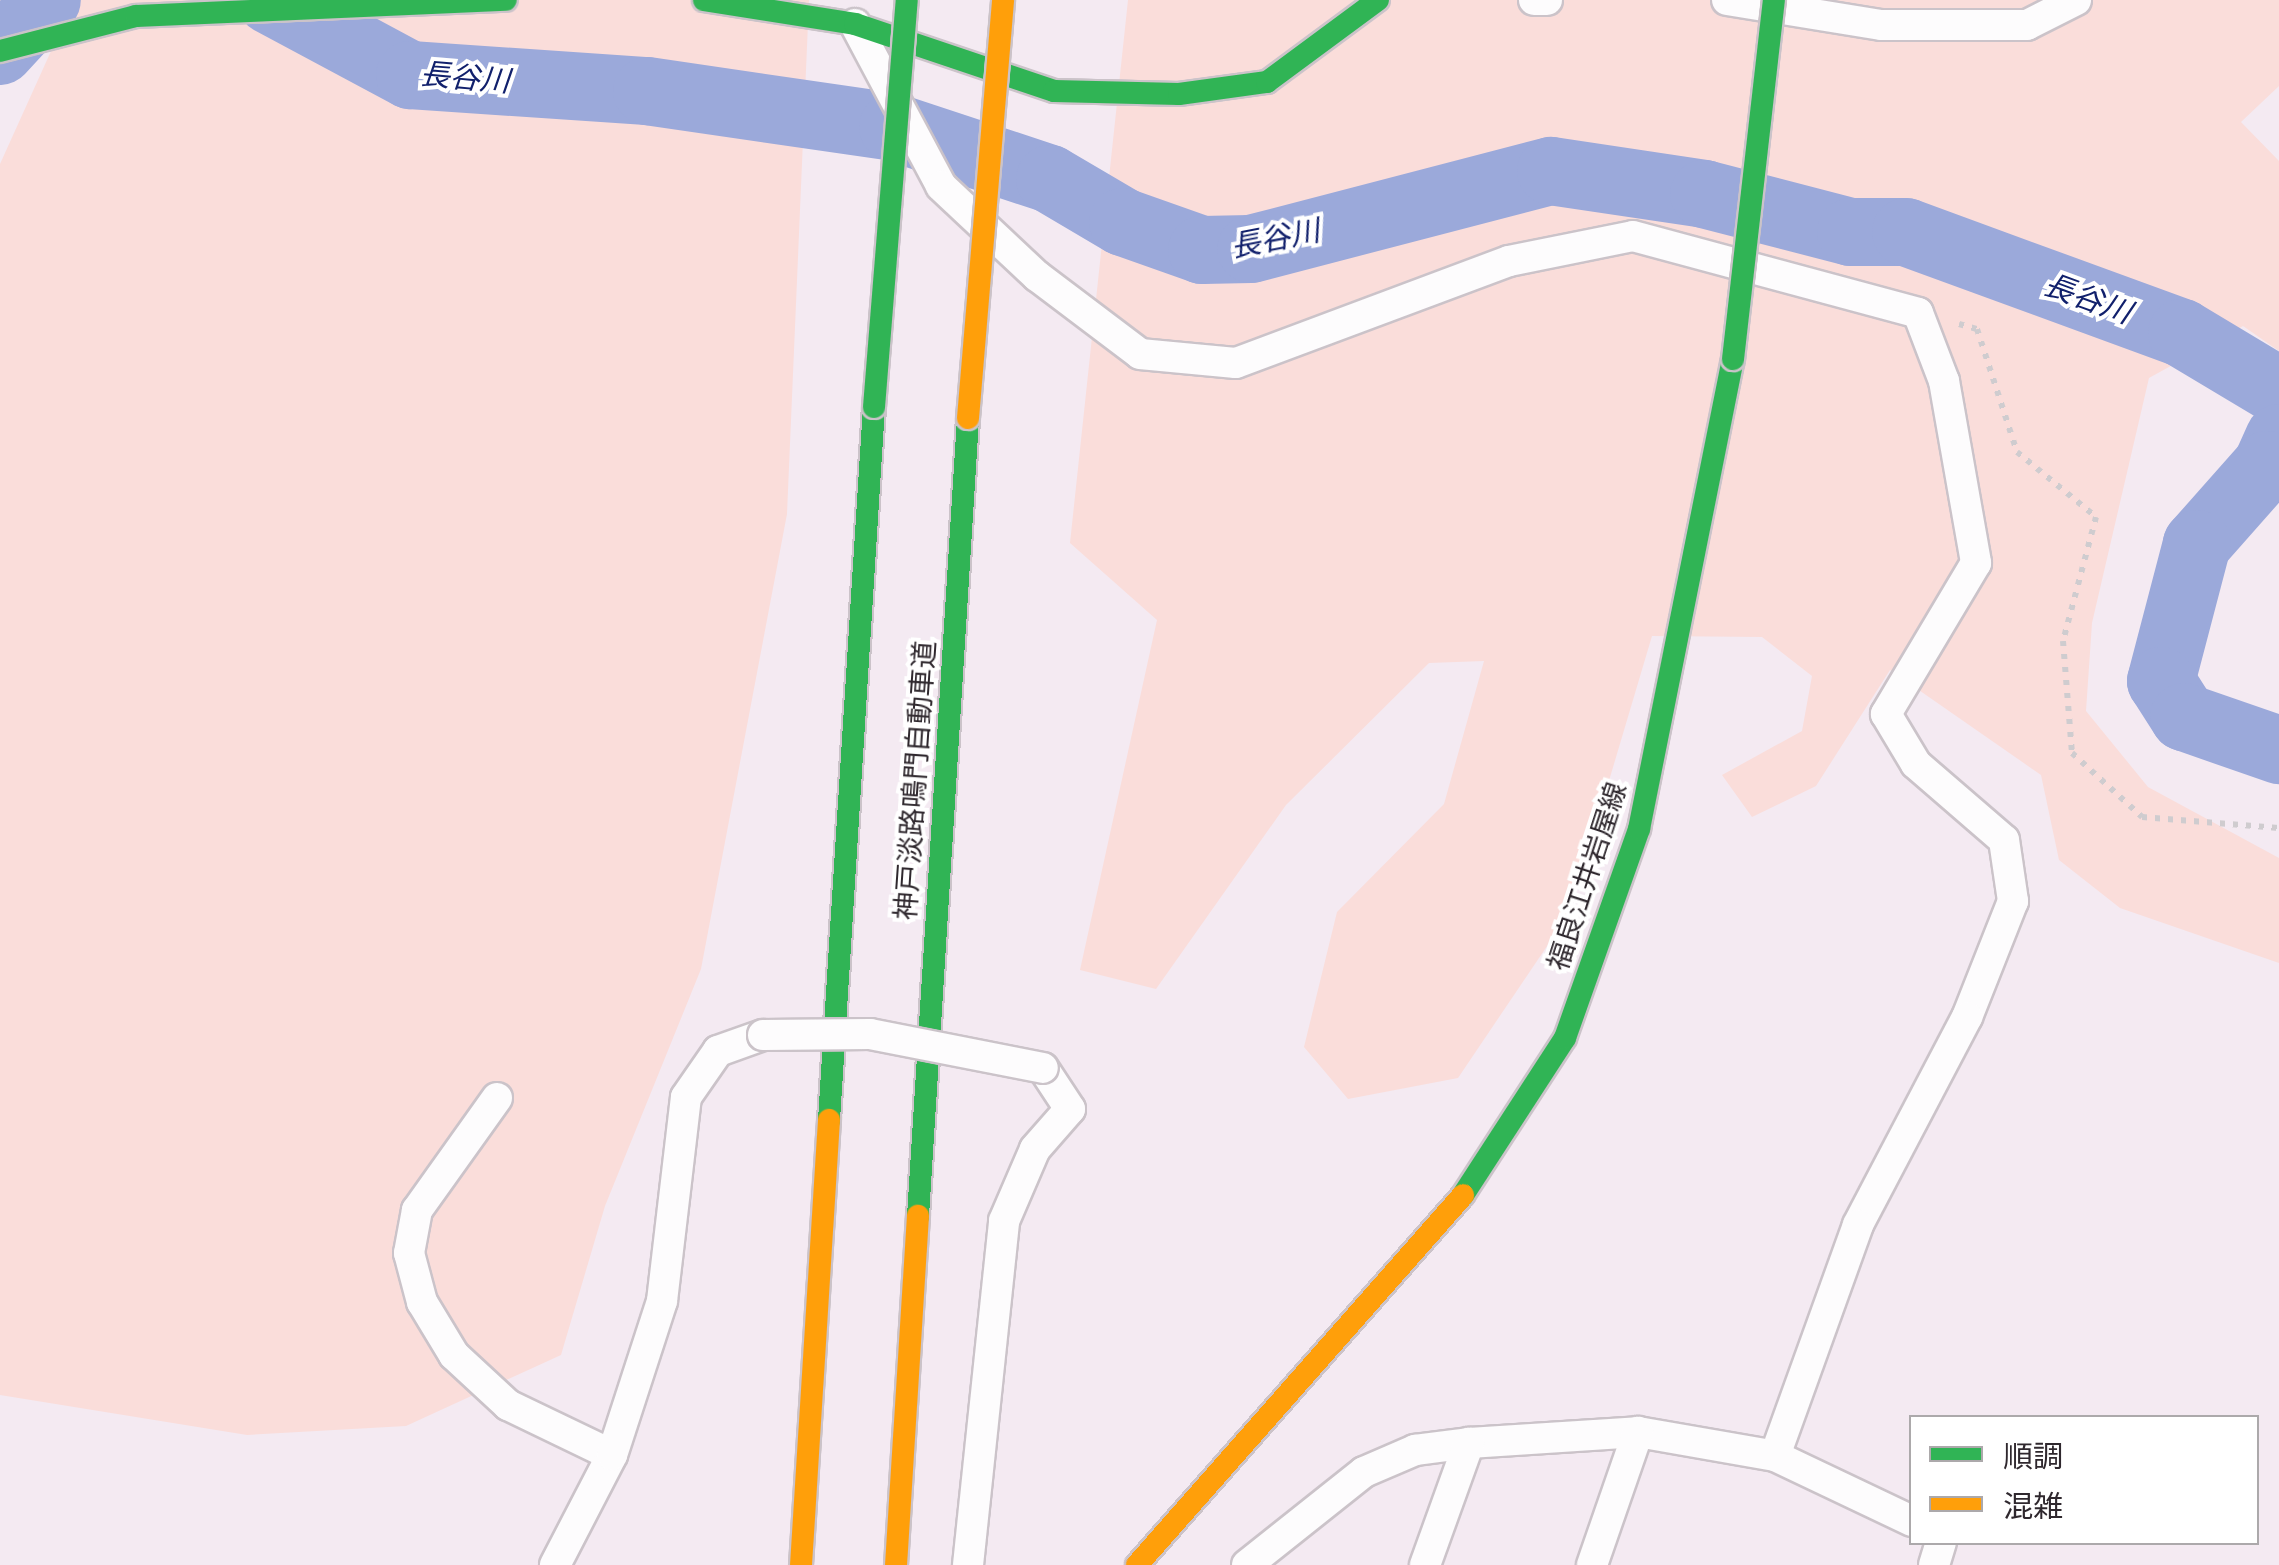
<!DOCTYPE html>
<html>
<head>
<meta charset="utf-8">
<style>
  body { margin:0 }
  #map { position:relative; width:2279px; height:1565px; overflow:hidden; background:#f4eaf2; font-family:"PT Sans","Noto Sans JP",sans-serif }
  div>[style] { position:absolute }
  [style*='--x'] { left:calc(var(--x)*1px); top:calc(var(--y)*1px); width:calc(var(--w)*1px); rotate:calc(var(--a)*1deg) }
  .green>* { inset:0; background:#faddda }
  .river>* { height:68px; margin:-34px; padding:0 34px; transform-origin:34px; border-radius:34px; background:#9ba9da }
  .path>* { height:6px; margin-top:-3px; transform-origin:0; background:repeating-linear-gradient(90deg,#cfcccf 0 5px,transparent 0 13px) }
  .roads { filter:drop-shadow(2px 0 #cbc3c9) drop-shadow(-2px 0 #cbc3c9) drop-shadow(0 2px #cbc3c9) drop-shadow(0 -2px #cbc3c9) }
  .street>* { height:30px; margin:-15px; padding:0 15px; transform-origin:15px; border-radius:15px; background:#fdfcfd }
  .fast>* { height:22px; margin:-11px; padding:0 11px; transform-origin:11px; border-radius:11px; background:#30b455 }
  .slow>* { height:22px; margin:-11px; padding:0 11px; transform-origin:11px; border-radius:11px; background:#ff9f0a }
  .bridges { filter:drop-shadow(2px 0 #cbc3c9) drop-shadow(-2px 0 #cbc3c9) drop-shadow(0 2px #cbc3c9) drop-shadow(0 -2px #cbc3c9) }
  .street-bridge>* { height:30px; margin:-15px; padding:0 15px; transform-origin:15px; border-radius:15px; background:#fdfcfd }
  .fast-bridge>* { height:22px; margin:-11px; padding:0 11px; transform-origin:11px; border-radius:11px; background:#30b455 }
  .slow-bridge>* { height:22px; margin:-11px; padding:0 11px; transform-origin:11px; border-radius:11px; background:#ff9f0a }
  span { translate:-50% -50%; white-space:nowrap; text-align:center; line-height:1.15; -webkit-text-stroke:8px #fff; paint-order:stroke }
  .street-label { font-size:28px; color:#2f282e }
  .water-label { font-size:30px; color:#11206c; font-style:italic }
  .legend { position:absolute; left:1909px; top:1415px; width:350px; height:130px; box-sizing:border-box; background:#fff; border:2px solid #aca9ab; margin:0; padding:12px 18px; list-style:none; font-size:30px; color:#2f282e }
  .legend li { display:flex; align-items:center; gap:20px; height:50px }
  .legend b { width:50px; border:2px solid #aca9ab }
</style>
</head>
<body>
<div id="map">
  <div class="green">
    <i style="clip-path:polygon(0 0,809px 0,787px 514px,701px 969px,605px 1206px,561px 1355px,406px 1426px,247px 1435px,0 1395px,0 164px,61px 29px,0 28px)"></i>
    <i style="clip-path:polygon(1128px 0,2279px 0,2279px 86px,2241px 122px,2279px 161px,2279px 351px,2243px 326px,2149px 378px,2092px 623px,2086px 711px,2148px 787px,2279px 858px,2279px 963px,2120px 908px,2059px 860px,2041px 775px,1890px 670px,1816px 786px,1752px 817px,1722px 775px,1802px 731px,1812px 676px,1762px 637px,1652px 636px,1570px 912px,1458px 1078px,1348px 1099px,1304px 1047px,1337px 912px,1444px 804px,1484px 661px,1429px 663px,1286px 805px,1156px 989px,1080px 970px,1157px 620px,1070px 543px)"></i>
  </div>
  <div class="river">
    <i style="--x:270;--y:0;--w:159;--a:28.2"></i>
    <i style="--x:410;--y:75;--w:238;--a:3.9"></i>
    <i style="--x:647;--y:91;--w:249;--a:8.3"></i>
    <i style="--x:893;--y:127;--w:165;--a:18.3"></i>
    <i style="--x:1050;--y:179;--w:85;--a:30.5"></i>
    <i style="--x:1123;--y:222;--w:84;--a:19.5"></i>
    <i style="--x:1202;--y:250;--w:49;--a:-1.2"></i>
    <i style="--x:1251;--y:249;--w:310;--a:-14.6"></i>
    <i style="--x:1551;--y:171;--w:155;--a:8.5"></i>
    <i style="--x:1704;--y:194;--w:152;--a:14.5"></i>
    <i style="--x:1851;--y:232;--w:55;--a:0"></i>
    <i style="--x:1906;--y:232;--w:294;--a:20.1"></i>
    <i style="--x:2182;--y:333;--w:113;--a:30.9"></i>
    <i style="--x:0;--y:51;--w:69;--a:-47.3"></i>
    <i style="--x:2279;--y:438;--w:30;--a:114"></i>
    <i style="--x:2267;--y:465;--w:106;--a:131.5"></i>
    <i style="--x:2197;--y:544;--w:142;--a:104.7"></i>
    <i style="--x:2161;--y:681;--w:43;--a:57.4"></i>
    <i style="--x:2184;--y:717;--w:101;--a:19.2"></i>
  </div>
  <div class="path">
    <i style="--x:1959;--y:324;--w:19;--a:16"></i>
    <i style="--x:1977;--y:329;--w:129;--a:72"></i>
    <i style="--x:2017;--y:452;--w:102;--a:39.4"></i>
    <i style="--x:2096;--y:517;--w:128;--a:104.9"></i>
    <i style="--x:2063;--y:641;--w:112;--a:85.4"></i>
    <i style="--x:2072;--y:753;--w:95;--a:42.4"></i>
    <i style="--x:2142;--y:817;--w:137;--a:4.6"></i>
  </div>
  <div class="roads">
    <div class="street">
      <i style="--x:1534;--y:0;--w:13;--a:0"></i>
      <i style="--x:1727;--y:0;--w:156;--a:9.2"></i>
      <i style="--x:1881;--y:25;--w:146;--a:0"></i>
      <i style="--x:2027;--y:25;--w:55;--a:-27"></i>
      <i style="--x:855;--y:24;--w:183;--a:62"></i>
      <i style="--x:941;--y:186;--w:132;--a:43.2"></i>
      <i style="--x:1037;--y:276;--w:129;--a:37.1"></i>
      <i style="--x:1140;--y:354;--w:96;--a:5.4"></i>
      <i style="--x:1236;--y:363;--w:291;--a:-20.5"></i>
      <i style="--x:1509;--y:261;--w:126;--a:-11.4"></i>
      <i style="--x:1633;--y:236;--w:295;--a:15.1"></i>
      <i style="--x:1918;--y:313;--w:73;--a:69.1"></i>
      <i style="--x:1944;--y:381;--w:185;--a:80"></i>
      <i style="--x:1976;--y:563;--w:176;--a:120.8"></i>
      <i style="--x:1886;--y:714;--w:58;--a:59"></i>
      <i style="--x:1916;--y:764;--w:116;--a:40.8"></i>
      <i style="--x:2004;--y:840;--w:62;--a:81.6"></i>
      <i style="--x:2013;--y:901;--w:125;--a:111.6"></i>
      <i style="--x:1967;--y:1017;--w:235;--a:117.7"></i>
      <i style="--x:1858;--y:1225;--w:245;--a:109.8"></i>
      <i style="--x:497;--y:1098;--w:138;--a:125.5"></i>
      <i style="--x:417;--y:1210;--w:44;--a:100.5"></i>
      <i style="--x:409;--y:1253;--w:51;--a:75.1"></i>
      <i style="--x:422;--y:1302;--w:62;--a:58.9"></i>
      <i style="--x:454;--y:1355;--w:74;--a:42.8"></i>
      <i style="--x:508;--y:1405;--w:115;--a:25.7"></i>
      <i style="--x:555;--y:1565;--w:124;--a:-62.6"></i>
      <i style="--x:612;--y:1455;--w:162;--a:-72"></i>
      <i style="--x:662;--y:1301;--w:205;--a:-83.3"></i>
      <i style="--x:686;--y:1097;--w:56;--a:-55.2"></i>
      <i style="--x:718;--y:1051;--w:48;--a:-19.6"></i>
      <i style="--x:968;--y:1565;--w:346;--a:-84"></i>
      <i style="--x:1004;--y:1221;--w:78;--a:-66.7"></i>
      <i style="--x:1035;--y:1149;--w:53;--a:-48.8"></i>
      <i style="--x:1070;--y:1109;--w:49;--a:-123.4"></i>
      <i style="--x:1247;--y:1565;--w:149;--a:-38.5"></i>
      <i style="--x:1364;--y:1472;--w:56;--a:-23.3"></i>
      <i style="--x:1415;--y:1450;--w:54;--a:-7.4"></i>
      <i style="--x:1469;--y:1443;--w:169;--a:-3.7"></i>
      <i style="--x:1638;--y:1432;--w:139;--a:9.9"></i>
      <i style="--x:1775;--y:1456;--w:152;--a:25.4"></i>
      <i style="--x:1425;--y:1565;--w:130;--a:-70.2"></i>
      <i style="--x:1592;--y:1565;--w:141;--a:-70.9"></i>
      <i style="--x:1934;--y:1565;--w:24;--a:-73"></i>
    </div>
    <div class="fast">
      <i style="--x:704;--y:0;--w:153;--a:9"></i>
      <i style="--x:855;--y:24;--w:210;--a:18.6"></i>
      <i style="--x:1054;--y:91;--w:125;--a:1.4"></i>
      <i style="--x:1179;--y:94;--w:89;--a:-7.8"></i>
      <i style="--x:1267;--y:82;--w:138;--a:-36.5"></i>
      <i style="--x:0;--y:51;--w:140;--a:-14.4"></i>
      <i style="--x:136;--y:16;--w:370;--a:-2.5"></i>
      <i style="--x:829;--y:1120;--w:714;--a:-86.39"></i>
      <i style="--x:1463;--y:1195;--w:187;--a:-57"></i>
      <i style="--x:1565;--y:1038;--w:222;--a:-70.5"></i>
      <i style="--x:1639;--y:829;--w:479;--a:-78.7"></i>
      <i style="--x:918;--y:1216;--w:800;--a:-86.41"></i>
    </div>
    <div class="slow">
      <i style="--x:801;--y:1565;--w:446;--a:-86.4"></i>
      <i style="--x:896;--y:1565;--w:350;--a:-86.4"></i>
      <i style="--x:1137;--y:1565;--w:493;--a:-48.6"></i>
    </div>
  </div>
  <div class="bridges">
    <div class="street-bridge">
      <i style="--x:763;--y:1035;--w:107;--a:-0.5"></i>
      <i style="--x:870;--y:1034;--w:176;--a:11.1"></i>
    </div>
    <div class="fast-bridge">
      <i style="--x:1733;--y:359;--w:361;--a:-83.5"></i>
      <i style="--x:874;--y:407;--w:408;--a:-85.4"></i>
    </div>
    <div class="slow-bridge">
      <i style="--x:968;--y:418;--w:419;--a:-85.2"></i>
    </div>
  </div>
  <div class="street-label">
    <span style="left:915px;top:780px;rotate:-86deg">神戸淡路鳴門自動車道</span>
    <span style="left:1587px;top:876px;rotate:-72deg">福良江井岩屋線</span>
  </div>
  <div class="water-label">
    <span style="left:465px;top:77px;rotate:5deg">長谷川</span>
    <span style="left:1275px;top:238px;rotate:-11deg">長谷川</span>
    <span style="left:2088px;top:298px;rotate:20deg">長谷川</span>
  </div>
  <ul class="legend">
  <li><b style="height:12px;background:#30b455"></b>順調</li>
  <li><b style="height:12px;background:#ff9f0a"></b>混雑</li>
  </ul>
</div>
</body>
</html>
